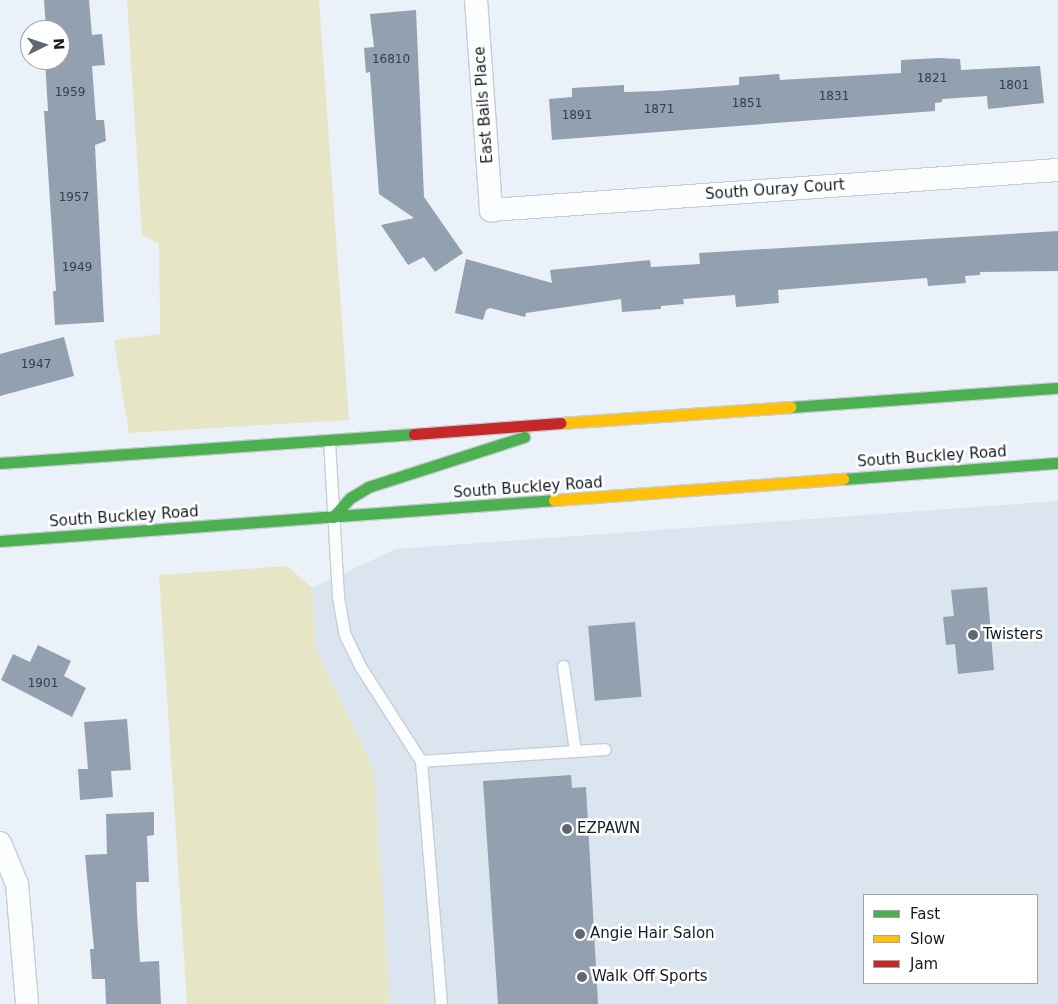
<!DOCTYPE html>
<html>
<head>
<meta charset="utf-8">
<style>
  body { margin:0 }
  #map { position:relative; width:1058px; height:1004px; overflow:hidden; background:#ebf1f8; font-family:"DejaVu Sans",sans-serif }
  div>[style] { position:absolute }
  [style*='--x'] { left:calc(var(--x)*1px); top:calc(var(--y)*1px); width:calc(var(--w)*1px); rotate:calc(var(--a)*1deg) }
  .built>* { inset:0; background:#dae5f0 }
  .green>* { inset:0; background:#e6e6c6 }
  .building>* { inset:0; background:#92a0af; transform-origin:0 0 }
  .roads { filter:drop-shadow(1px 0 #c6cdd4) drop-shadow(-1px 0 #c6cdd4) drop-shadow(0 1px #c6cdd4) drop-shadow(0 -1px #c6cdd4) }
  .lane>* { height:11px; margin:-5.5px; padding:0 5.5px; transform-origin:5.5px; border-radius:5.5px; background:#fcfdfe }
  .street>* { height:22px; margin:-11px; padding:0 11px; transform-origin:11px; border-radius:11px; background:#fcfdfe }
  .fast>* { height:11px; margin:-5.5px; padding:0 5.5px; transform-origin:5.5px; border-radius:5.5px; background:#4caf50 }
  .slow>* { height:11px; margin:-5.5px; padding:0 5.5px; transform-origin:5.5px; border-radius:5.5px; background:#ffc107 }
  .jam>* { height:11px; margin:-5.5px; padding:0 5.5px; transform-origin:5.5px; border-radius:5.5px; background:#c62828 }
  .dots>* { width:14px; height:14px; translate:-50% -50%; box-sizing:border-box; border:2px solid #fff; border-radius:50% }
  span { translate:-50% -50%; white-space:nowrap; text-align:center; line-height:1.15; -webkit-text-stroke:5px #fff; paint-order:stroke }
  .number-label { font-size:12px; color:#343d46 }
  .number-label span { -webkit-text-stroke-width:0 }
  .street-label { font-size:15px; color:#151c23 }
  .poi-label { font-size:15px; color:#151c23 }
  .left { translate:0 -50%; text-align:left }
  .legend { position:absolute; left:863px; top:894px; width:175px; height:90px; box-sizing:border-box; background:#fff; border:1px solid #a1a4a7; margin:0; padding:6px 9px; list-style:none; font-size:15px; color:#151c23 }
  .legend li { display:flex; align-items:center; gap:10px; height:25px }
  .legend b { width:25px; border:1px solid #a1a4a7 }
  .north { position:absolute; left:20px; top:20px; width:50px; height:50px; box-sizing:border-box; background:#fff; border:1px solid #a1a4a7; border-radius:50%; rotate:86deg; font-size:14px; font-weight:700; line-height:20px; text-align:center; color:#151c23 }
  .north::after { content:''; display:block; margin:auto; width:18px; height:22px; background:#60676e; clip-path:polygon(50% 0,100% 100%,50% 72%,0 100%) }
</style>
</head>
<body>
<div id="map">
  <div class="built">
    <i style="clip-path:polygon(evenodd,1058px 501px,1058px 1004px,390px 1004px,374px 770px,316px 649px,312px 588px,396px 549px,1058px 501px,864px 895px,1037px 895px,1037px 983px,864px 983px,864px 895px)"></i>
  </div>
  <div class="green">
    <i style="clip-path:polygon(127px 0,319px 0,349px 420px,129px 433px,114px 340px,160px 334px,159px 244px,142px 235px)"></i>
    <i style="clip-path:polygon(287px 566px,312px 588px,316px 649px,374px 770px,390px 1004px,187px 1004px,159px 575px)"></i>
  </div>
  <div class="building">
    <i style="clip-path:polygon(44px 0,89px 0,92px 35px,102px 34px,105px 65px,92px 66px,96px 120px,104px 120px,106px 141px,95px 145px,104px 322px,55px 325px,53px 291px,56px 291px,44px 111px,48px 111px,45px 60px,60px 60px,60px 30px,46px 30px)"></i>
    <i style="clip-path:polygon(416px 10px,424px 197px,463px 253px,435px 272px,424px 257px,408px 265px,381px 225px,414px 218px,379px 194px,370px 72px,366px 73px,364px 48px,374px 47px,370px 14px)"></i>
    <i style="clip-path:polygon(939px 58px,960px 59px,961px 70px,1040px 66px,1044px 103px,988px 109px,987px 96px,942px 99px,942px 102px,935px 103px,935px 111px,552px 140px,549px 99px,572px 97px,572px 88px,624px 85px,624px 92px,658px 91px,739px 85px,739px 77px,779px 74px,780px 80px,901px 73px,901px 60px)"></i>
    <i style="clip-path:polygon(1058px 231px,1058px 271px,980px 272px,980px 275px,965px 276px,966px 283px,928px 286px,927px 278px,778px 290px,779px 303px,736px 307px,735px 295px,683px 299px,684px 304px,661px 306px,661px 309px,622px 312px,621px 299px,526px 313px,525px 317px,490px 308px,486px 310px,483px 320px,455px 313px,466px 259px,552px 283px,550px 270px,650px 260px,651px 267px,700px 264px,699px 253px)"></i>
    <i style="clip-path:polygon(64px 337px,74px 376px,0 396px,0 354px)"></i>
    <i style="clip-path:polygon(987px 587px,994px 670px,958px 674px,955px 644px,946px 645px,943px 617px,954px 616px,951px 590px)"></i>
    <i style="left:635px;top:622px;width:75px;height:47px;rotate:85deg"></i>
    <i style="clip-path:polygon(38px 645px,71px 661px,64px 676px,86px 688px,72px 717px,1px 680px,13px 654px,30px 662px)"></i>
    <i style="clip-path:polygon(127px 719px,131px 770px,111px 771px,113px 797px,80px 800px,78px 769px,88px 769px,84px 722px)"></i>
    <i style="clip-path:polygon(571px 775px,572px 788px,586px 787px,598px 1004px,498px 1004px,483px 781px)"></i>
    <i style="clip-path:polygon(154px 812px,154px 835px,147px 836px,149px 882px,136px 882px,137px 914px,140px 962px,159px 961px,161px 1004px,106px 1004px,105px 979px,92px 979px,90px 949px,94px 949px,85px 855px,107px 854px,106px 814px)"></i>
  </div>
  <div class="roads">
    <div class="lane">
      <i style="--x:329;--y:440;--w:157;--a:86.7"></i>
      <i style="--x:338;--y:597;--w:39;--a:80"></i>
      <i style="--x:345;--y:635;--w:34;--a:64"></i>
      <i style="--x:360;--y:666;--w:113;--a:57.3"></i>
      <i style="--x:421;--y:761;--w:244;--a:85.3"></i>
      <i style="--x:563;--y:666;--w:86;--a:82"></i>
      <i style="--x:421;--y:761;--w:184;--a:-3.7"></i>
    </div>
    <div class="street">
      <i style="--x:476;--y:0;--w:211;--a:85.9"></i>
      <i style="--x:491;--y:210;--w:568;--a:-4.04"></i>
      <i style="--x:0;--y:843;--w:44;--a:67.5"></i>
      <i style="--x:17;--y:884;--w:120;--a:85.2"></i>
    </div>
    <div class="fast">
      <i style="--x:790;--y:407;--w:269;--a:-4.1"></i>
      <i style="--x:0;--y:463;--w:415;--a:-4"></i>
      <i style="--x:843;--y:479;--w:216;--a:-4.3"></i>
      <i style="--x:333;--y:517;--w:25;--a:-48"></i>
      <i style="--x:350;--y:498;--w:21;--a:-31"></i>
      <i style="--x:368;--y:487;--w:164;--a:-17.8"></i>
      <i style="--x:0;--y:541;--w:556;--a:-4.23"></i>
    </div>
    <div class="slow">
      <i style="--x:561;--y:423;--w:230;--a:-4"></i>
      <i style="--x:554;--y:500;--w:290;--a:-4.2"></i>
    </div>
    <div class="jam">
      <i style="--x:414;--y:434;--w:147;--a:-4.3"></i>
    </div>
  </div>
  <div class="dots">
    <i style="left:973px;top:635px;background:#60676e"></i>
    <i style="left:567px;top:829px;background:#60676e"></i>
    <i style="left:580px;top:934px;background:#60676e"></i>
    <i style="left:582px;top:977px;background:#60676e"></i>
  </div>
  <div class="number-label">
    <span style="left:391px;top:60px">16810</span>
    <span style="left:932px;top:79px">1821</span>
    <span style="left:1014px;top:86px">1801</span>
    <span style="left:70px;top:93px">1959</span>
    <span style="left:834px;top:97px">1831</span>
    <span style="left:747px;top:104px">1851</span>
    <span style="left:659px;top:110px">1871</span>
    <span style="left:577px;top:116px">1891</span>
    <span style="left:74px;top:198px">1957</span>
    <span style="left:77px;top:268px">1949</span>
    <span style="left:36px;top:365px">1947</span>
    <span style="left:43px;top:684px">1901</span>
  </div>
  <div class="street-label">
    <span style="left:484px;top:105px;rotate:-94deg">East Bails Place</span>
    <span style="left:775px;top:190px;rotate:-4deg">South Ouray Court</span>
    <span style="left:932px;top:457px;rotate:-4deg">South Buckley Road</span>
    <span style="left:528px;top:488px;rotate:-4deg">South Buckley Road</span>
    <span style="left:124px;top:517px;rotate:-4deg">South Buckley Road</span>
  </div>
  <div class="poi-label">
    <span class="left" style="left:983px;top:635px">Twisters</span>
    <span class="left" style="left:577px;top:829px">EZPAWN</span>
    <span class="left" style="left:590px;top:934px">Angie Hair Salon</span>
    <span class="left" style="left:592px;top:977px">Walk Off Sports</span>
  </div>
  <ul class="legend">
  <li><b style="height:6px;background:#4caf50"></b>Fast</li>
  <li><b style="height:6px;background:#ffc107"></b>Slow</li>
  <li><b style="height:6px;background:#c62828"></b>Jam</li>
  </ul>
  <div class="north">N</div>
</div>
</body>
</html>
